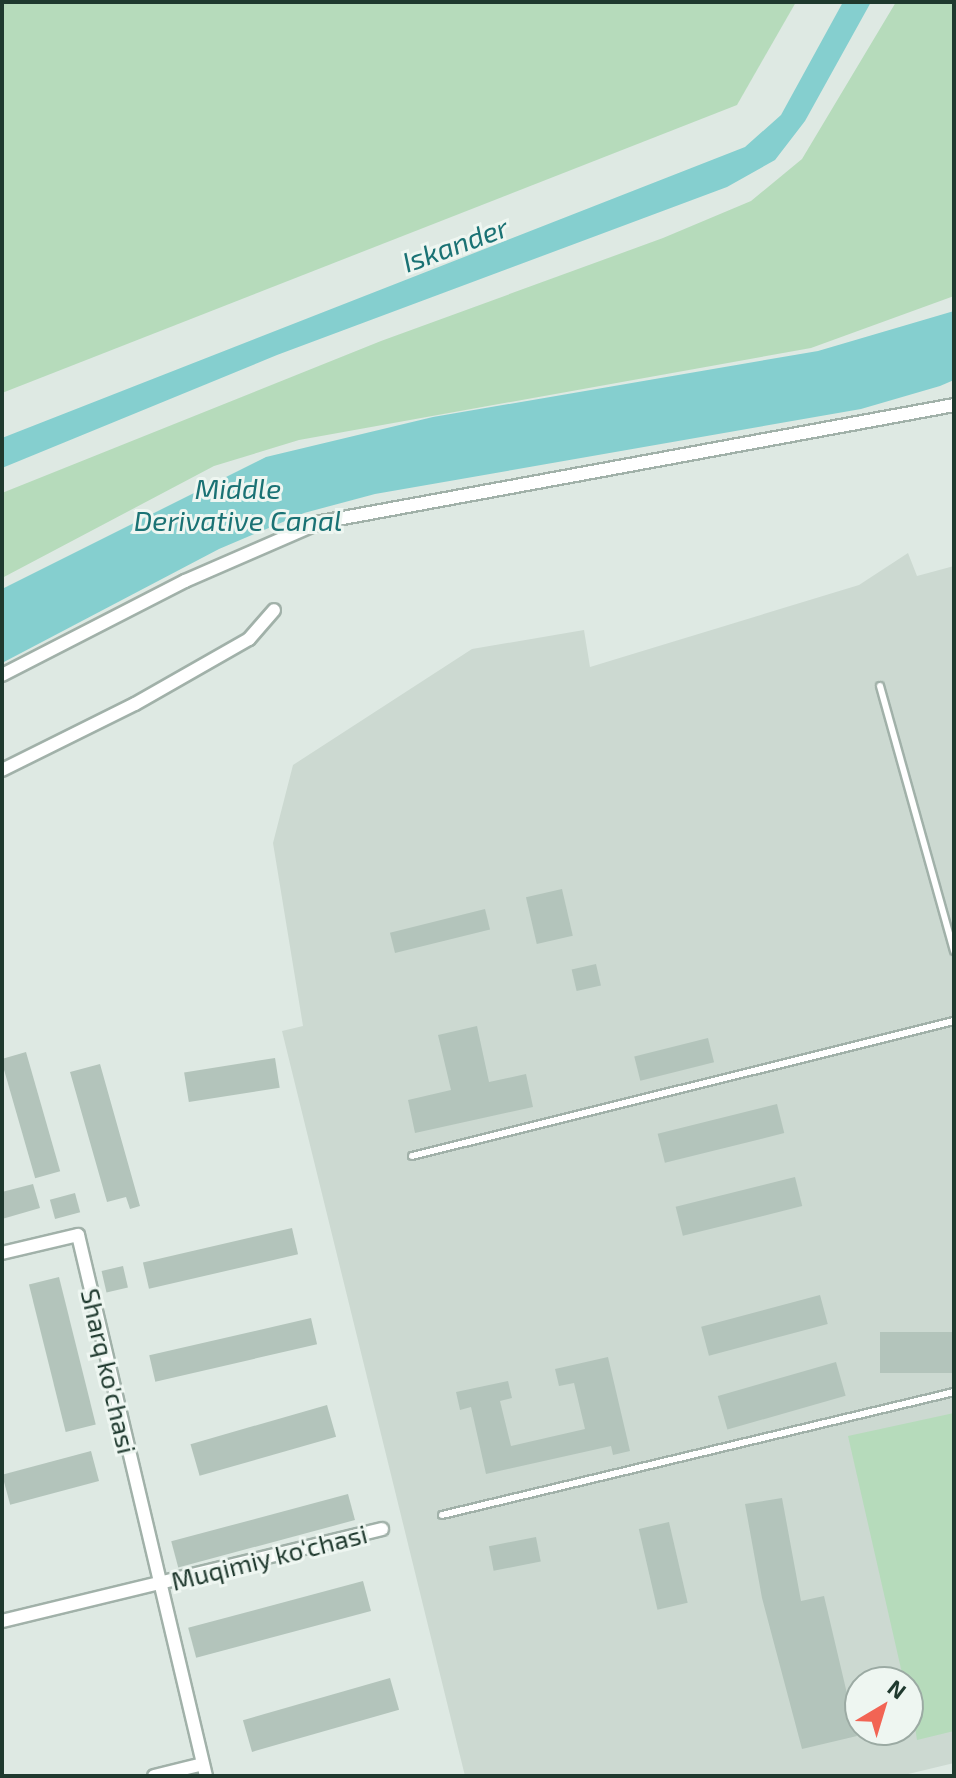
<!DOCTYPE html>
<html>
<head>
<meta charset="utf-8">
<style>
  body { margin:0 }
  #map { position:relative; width:956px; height:1778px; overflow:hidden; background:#dee9e3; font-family:"Exo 2",sans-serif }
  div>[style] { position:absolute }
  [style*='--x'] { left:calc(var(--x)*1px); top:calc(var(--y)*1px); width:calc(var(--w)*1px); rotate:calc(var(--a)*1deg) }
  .built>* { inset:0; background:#ccd9d1 }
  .green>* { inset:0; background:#b6dbbb }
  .water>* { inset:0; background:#85cfcf }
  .building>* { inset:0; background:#b3c4bb; transform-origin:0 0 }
  .roads { filter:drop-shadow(2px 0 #a1b1a9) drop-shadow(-2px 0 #a1b1a9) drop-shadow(0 2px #a1b1a9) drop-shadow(0 -2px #a1b1a9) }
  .service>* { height:6px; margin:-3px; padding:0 3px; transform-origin:3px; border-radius:3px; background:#fff }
  .minor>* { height:12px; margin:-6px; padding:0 6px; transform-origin:6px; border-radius:6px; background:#fff }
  span { translate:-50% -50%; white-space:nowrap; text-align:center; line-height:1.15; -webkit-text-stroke:6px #eef6f1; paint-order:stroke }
  .street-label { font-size:26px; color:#1f392e }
  .water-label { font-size:28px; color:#1a7274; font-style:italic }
  .frame { position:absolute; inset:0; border:4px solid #1f392e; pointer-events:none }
  .north { position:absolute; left:844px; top:1666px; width:80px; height:80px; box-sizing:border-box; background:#eef6f1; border:2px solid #9baaa3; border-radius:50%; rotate:38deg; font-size:22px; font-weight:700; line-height:32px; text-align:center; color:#1f392e }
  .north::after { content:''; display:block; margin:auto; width:28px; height:36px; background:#f26454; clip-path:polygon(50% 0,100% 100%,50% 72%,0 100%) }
</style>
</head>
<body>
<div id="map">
  <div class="built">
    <i style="clip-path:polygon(evenodd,908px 553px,917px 576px,954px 566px,954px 1763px,900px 1776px,465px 1776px,282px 1031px,303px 1026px,273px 843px,293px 765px,472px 649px,584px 630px,590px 667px,859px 585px,908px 553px,860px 1682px,908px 1682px,908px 1730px,860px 1730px,860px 1682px)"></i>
  </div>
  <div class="green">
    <i style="clip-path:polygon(2px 2px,796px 2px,737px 105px,2px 393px)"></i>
    <i style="clip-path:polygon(896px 2px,954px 2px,954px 296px,811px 348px,299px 440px,214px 466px,2px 578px,2px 493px,381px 341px,663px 238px,751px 201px,802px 159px)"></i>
    <i style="clip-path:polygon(954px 1413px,954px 1731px,917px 1740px,908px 1682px,904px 1682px,848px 1436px)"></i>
  </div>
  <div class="water">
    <i style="clip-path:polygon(843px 2px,871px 2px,805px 121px,775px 160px,727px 187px,277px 355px,2px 468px,2px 438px,745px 147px,781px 115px)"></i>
    <i style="clip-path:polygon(954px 311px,954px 380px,940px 386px,861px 409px,375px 494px,304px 513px,219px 549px,2px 663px,2px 589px,266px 457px,433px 417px,818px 351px)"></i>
  </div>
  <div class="building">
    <i style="left:562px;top:889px;width:48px;height:37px;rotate:77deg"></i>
    <i style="left:485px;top:909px;width:21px;height:98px;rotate:76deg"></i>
    <i style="left:596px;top:964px;width:22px;height:25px;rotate:77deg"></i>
    <i style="clip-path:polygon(477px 1026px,489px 1082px,526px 1074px,533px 1107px,415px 1133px,408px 1100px,451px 1090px,438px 1035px)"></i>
    <i style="left:708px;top:1038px;width:25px;height:76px;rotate:76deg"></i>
    <i style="left:26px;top:1052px;width:124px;height:26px;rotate:74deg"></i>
    <i style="left:275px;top:1058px;width:30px;height:92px;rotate:81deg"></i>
    <i style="clip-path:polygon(100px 1064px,140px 1206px,130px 1209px,126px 1197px,107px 1202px,70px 1072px)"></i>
    <i style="left:777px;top:1104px;width:30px;height:123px;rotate:76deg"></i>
    <i style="left:795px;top:1177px;width:30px;height:123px;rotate:76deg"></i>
    <i style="clip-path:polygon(33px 1184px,40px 1208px,2px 1219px,2px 1192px)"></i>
    <i style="left:75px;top:1193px;width:20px;height:26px;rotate:75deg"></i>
    <i style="left:292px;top:1228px;width:27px;height:153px;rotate:77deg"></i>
    <i style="left:123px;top:1266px;width:22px;height:22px;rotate:77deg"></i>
    <i style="left:59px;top:1277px;width:152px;height:31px;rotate:76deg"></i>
    <i style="left:820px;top:1295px;width:30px;height:123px;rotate:75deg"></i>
    <i style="left:311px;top:1318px;width:27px;height:166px;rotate:77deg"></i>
    <i style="left:954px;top:1332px;width:41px;height:74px;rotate:90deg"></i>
    <i style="clip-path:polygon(608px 1357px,630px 1451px,613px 1455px,611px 1446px,486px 1474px,471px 1407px,460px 1410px,456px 1392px,508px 1381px,512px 1398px,500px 1401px,511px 1446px,585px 1429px,574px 1383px,559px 1386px,555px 1369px)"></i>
    <i style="left:836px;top:1362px;width:35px;height:123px;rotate:74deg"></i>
    <i style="left:327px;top:1405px;width:33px;height:142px;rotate:74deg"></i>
    <i style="left:91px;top:1451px;width:31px;height:92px;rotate:75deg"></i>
    <i style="left:348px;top:1494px;width:27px;height:183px;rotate:75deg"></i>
    <i style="clip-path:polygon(782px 1498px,801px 1601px,824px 1596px,857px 1736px,802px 1749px,762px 1598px,745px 1504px)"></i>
    <i style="left:669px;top:1522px;width:83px;height:31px;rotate:77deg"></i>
    <i style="left:536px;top:1537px;width:25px;height:48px;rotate:79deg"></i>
    <i style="left:363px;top:1581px;width:31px;height:181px;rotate:75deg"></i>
    <i style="left:390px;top:1678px;width:33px;height:153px;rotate:74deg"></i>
  </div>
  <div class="roads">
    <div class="service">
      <i style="--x:880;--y:686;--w:275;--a:74.4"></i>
      <i style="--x:412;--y:1156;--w:559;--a:-13.99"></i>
      <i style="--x:442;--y:1515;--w:527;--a:-13.51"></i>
    </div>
    <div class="minor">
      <i style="--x:2;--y:675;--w:206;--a:-27.2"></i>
      <i style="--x:185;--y:581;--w:148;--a:-23.5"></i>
      <i style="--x:321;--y:522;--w:644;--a:-10.47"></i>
      <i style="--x:2;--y:770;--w:148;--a:-26.4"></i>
      <i style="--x:135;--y:704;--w:131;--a:-29.7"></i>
      <i style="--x:249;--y:639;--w:38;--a:-49"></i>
      <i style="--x:2;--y:1253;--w:78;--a:-13.3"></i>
      <i style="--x:78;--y:1235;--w:556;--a:76.69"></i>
      <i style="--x:2;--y:1621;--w:391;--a:-13.6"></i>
      <i style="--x:154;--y:1776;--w:50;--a:-13.8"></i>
    </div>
  </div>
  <div class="street-label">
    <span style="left:109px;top:1371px;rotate:77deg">Sharq ko'chasi</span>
    <span style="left:269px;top:1557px;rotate:-14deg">Muqimiy ko‘chasi</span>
  </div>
  <div class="water-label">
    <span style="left:455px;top:244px;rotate:-20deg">Iskander</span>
    <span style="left:238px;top:504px">Middle<br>Derivative Canal</span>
  </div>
  <div class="frame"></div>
  <div class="north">N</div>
</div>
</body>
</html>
